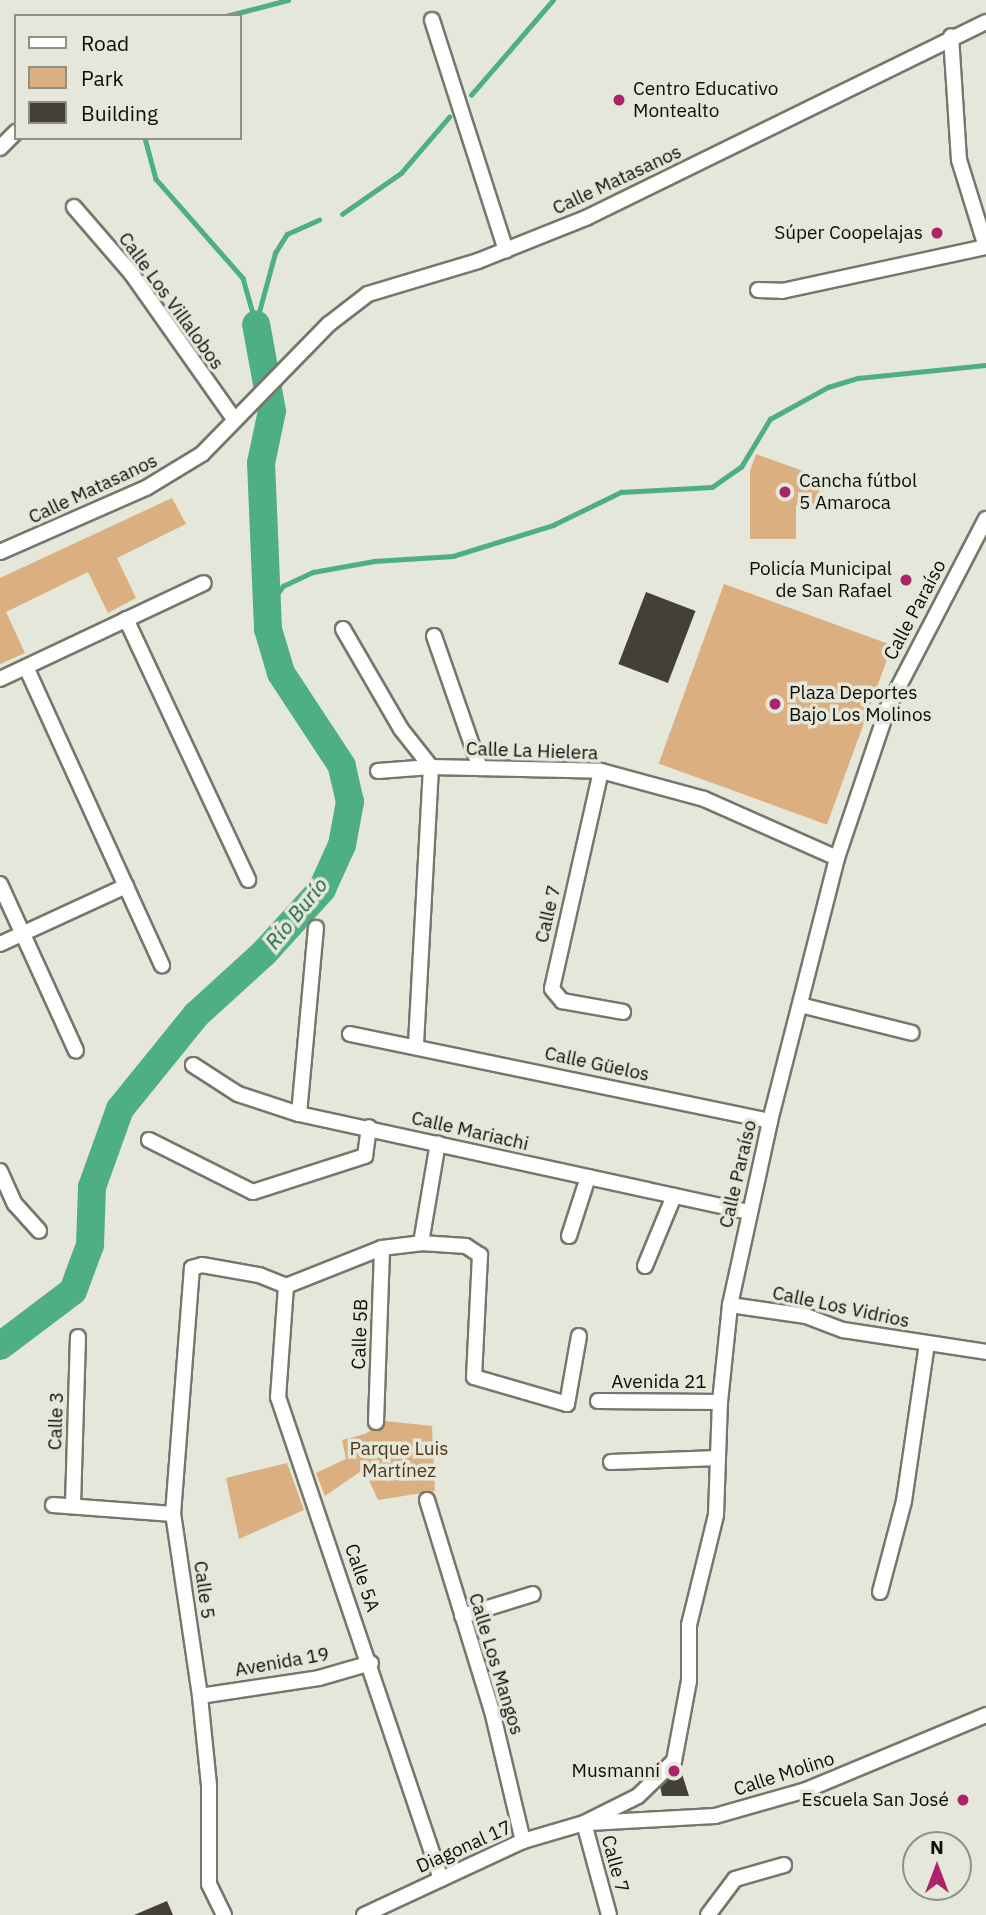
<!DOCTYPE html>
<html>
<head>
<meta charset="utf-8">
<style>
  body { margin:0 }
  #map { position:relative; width:986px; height:1915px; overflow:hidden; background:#e4e7da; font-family:"IBM Plex Sans",sans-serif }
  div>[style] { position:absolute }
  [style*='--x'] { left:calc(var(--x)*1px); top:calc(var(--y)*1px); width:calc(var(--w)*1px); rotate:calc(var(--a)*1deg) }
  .green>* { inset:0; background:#dcaf80; transform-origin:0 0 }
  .stream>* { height:4.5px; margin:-2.25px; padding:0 2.25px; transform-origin:2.25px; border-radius:2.25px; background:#4faf84 }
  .river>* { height:28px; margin:-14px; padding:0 14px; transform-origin:14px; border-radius:14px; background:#4faf84 }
  .building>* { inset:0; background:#444036; transform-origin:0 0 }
  .roads { filter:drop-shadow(2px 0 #76776c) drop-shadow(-2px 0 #76776c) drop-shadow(0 2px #76776c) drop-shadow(0 -2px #76776c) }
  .minor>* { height:14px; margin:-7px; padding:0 7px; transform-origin:7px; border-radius:7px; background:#fff }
  .dots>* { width:19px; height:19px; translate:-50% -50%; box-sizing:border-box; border:4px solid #e4e7da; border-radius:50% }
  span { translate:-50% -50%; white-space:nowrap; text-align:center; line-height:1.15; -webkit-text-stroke:7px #e4e7da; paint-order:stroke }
  .poi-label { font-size:19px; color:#0d0d09 }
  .left { translate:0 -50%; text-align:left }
  .right { translate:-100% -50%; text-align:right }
  .street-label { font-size:19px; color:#0d0d09 }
  .park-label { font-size:19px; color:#51371a }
  .water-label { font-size:21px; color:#196144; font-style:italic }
  .legend { position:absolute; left:14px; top:14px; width:228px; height:126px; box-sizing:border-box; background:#e4e7da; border:2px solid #8e9086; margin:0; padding:9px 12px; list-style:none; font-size:21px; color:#0d0d09 }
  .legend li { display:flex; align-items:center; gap:14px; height:35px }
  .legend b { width:35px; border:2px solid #8e9086 }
  .north { position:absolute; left:902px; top:1831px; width:70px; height:70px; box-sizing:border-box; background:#e4e7da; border:2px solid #8e9086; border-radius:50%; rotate:0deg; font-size:19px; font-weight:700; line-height:28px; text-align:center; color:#0d0d09 }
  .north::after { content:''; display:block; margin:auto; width:24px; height:32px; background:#ab2368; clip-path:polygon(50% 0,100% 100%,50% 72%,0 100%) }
</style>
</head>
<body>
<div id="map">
  <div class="green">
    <i style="clip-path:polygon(756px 454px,820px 477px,819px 507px,796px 507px,796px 539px,750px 539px,750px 471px)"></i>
    <i style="clip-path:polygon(172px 498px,186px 524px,117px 558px,136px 598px,108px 613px,88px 572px,6px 612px,25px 653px,0 664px,0 578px)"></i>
    <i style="left:724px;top:584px;width:179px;height:191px;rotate:20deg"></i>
    <i style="clip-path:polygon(385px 1421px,432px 1426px,435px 1491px,378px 1500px,364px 1469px,325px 1496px,316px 1473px,346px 1459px,342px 1440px,365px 1434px)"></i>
    <i style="clip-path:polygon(287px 1463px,304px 1510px,239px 1539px,226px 1478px)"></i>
  </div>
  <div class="stream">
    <i style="--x:226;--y:16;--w:64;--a:-14.5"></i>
    <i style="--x:471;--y:95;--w:125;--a:-49.2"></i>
    <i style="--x:145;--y:138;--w:42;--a:75"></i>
    <i style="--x:156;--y:179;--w:132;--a:48.7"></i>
    <i style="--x:243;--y:278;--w:48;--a:74.2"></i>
    <i style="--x:342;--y:214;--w:72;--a:-34.8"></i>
    <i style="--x:401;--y:173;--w:74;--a:-49.4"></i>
    <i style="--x:256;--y:323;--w:73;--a:-74.8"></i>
    <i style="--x:275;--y:253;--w:22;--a:-58"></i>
    <i style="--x:287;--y:234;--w:35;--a:-24"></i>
    <i style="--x:268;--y:606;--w:25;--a:-53"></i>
    <i style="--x:283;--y:586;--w:33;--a:-25"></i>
    <i style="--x:313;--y:572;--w:62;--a:-10.2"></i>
    <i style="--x:374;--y:561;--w:79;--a:-3.6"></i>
    <i style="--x:453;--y:556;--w:105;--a:-17.2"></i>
    <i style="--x:553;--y:525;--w:76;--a:-25.9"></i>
    <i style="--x:621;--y:492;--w:91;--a:-3.1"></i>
    <i style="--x:712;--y:487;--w:35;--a:-35"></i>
    <i style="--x:741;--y:467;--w:56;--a:-58.9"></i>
    <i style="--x:770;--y:419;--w:66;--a:-28.9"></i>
    <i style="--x:828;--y:387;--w:31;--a:-17"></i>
    <i style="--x:858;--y:378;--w:129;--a:-5.8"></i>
  </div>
  <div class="river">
    <i style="--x:0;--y:1346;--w:91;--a:-37"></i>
    <i style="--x:73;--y:1291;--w:49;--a:-69.7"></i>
    <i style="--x:90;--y:1245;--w:58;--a:-88"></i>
    <i style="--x:92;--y:1187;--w:83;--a:-70.3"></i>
    <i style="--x:120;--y:1109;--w:121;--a:-51"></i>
    <i style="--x:196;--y:1015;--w:92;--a:-42.4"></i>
    <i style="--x:264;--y:953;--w:86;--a:-47.8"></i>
    <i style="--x:322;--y:889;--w:48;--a:-65.6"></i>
    <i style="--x:342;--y:845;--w:44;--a:-79.5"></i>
    <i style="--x:350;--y:802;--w:37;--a:-103"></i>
    <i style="--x:342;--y:766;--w:111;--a:-123.3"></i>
    <i style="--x:281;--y:673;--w:46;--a:-106.5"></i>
    <i style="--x:268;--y:629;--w:166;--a:-92.4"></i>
    <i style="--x:261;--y:463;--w:53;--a:-78.1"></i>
    <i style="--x:272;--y:411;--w:88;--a:-100.4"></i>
  </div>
  <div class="building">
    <i style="left:646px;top:592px;width:53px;height:77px;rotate:21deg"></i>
    <i style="clip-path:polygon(678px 1761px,689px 1796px,662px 1796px,659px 1780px)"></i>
    <i style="clip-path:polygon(167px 1901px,173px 1915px,134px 1915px)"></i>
  </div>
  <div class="roads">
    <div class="minor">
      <i style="--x:432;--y:20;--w:242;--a:72.2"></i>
      <i style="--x:0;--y:148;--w:23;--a:-45"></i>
      <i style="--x:74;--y:207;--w:87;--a:49.2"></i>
      <i style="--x:131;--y:273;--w:179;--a:54.8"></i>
      <i style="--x:758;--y:290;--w:24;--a:2"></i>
      <i style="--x:782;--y:291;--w:209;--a:-12.2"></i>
      <i style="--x:986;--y:247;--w:91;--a:-107.2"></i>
      <i style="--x:959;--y:160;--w:124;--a:-93.7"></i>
      <i style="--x:0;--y:552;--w:159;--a:-23.7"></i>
      <i style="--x:146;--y:488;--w:66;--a:-31.3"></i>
      <i style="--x:202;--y:454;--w:182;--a:-45.7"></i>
      <i style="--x:329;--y:324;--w:49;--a:-37.6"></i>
      <i style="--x:368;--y:294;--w:115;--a:-16.7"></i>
      <i style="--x:478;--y:261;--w:118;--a:-21.8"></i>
      <i style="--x:588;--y:217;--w:443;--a:-26.1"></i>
      <i style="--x:126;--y:619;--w:288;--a:64.9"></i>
      <i style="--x:343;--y:629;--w:116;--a:59.9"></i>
      <i style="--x:401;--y:729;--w:48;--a:51.7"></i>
      <i style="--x:431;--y:767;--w:278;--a:93.1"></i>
      <i style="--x:434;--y:636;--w:140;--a:70.8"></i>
      <i style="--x:26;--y:667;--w:328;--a:65.5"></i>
      <i style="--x:0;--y:679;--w:225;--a:-25.2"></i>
      <i style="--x:378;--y:771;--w:53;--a:-4.3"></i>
      <i style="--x:431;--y:767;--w:170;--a:1.3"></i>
      <i style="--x:601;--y:771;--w:107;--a:15.2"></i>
      <i style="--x:704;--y:799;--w:145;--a:23.9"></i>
      <i style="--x:601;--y:771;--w:223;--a:102.7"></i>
      <i style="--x:552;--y:989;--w:16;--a:50"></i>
      <i style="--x:562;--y:1001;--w:62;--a:10.2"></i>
      <i style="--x:0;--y:884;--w:183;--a:65.5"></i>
      <i style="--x:0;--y:944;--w:139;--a:-24.7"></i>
      <i style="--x:800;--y:1005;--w:115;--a:14"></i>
      <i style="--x:350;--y:1034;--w:429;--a:11.7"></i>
      <i style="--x:193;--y:1065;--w:54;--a:32.8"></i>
      <i style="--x:238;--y:1094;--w:64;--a:18.2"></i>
      <i style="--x:299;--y:1114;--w:459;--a:12.3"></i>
      <i style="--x:299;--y:1114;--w:187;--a:-84.8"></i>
      <i style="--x:149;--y:1140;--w:116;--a:26.6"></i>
      <i style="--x:253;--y:1192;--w:118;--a:-17.8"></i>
      <i style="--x:365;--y:1156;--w:29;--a:-82"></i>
      <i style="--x:0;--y:1171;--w:36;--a:66"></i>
      <i style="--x:15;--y:1204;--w:36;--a:48"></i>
      <i style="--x:569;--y:1236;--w:62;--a:-72.1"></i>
      <i style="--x:421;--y:1243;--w:101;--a:-80.4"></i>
      <i style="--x:645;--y:1266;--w:76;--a:-67.5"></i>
      <i style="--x:286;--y:1286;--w:111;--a:94.1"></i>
      <i style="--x:278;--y:1397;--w:509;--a:71.32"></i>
      <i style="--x:730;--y:1305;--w:77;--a:8.2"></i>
      <i style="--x:806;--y:1316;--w:40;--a:21"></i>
      <i style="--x:843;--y:1330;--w:145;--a:8.7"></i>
      <i style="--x:598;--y:1401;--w:122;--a:0.5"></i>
      <i style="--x:376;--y:1422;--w:174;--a:-88"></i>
      <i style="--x:611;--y:1462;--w:107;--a:-2.1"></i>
      <i style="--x:427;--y:1500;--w:221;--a:72.9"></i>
      <i style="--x:492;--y:1711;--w:134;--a:76.6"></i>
      <i style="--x:53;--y:1505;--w:120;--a:4.3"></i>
      <i style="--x:73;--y:1505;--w:168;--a:-88.3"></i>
      <i style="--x:880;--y:1592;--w:94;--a:-75.2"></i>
      <i style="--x:904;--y:1501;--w:159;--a:-81.7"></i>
      <i style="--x:462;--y:1616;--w:74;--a:-17.2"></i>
      <i style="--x:200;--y:1696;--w:120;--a:-8.6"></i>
      <i style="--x:319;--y:1678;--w:54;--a:-16.1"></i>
      <i style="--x:584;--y:1823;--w:95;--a:74.8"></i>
      <i style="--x:589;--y:1823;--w:126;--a:-3.2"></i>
      <i style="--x:715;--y:1816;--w:95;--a:-15.9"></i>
      <i style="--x:806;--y:1790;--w:195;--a:-22.6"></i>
      <i style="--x:224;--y:1915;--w:34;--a:-116"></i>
      <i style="--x:209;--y:1884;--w:99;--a:-90"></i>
      <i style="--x:209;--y:1785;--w:89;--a:-95.8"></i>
      <i style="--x:200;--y:1696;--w:184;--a:-98.4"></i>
      <i style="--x:173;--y:1514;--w:247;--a:-85.6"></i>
      <i style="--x:192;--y:1268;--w:10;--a:-17"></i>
      <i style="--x:202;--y:1265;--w:58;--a:10"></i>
      <i style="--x:259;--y:1275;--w:29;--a:22"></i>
      <i style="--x:286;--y:1286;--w:103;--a:-21.6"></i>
      <i style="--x:382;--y:1248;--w:39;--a:-7"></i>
      <i style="--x:421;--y:1243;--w:45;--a:3.8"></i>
      <i style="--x:466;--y:1246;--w:17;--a:33"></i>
      <i style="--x:480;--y:1255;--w:122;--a:92.8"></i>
      <i style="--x:474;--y:1377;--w:97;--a:16.2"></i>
      <i style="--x:567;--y:1404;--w:69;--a:-80"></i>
      <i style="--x:364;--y:1915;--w:175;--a:-25"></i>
      <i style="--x:523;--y:1841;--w:64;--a:-16.4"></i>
      <i style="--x:584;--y:1823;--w:60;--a:-26.6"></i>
      <i style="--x:638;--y:1796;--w:50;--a:-44.2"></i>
      <i style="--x:674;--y:1761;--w:81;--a:-79.4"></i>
      <i style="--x:689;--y:1681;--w:56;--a:-90"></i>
      <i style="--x:689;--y:1625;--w:113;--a:-76.2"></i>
      <i style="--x:716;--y:1515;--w:113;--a:-88"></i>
      <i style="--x:720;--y:1402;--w:98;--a:-84.1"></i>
      <i style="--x:730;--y:1305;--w:188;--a:-77.7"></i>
      <i style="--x:770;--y:1121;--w:271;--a:-75.7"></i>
      <i style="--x:837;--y:858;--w:159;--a:-71.3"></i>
      <i style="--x:888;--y:707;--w:212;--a:-62.5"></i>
      <i style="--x:708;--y:1915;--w:45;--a:-53.1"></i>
      <i style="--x:735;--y:1879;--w:51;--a:-15.9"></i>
    </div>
  </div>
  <div class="dots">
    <i style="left:619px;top:100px;background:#ab2368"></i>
    <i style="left:937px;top:233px;background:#ab2368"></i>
    <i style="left:785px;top:492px;background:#ab2368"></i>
    <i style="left:906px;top:580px;background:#ab2368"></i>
    <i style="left:775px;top:704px;background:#ab2368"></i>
    <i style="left:674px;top:1771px;background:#ab2368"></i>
    <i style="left:963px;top:1800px;background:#ab2368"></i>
  </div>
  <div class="poi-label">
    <span class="left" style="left:633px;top:100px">Centro Educativo<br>Montealto</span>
    <span class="right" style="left:923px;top:233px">Súper Coopelajas</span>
    <span class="left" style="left:799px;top:492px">Cancha fútbol<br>5 Amaroca</span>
    <span class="right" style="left:892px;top:580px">Policía Municipal<br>de San Rafael</span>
    <span class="left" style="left:789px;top:704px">Plaza Deportes<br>Bajo Los Molinos</span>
    <span class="right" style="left:660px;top:1771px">Musmanni</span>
    <span class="right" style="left:949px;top:1800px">Escuela San José</span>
  </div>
  <div class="street-label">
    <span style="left:617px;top:180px;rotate:-25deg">Calle Matasanos</span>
    <span style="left:171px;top:301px;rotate:54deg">Calle Los Villalobos</span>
    <span style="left:93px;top:489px;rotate:-25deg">Calle Matasanos</span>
    <span style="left:915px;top:610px;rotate:-62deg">Calle Paraíso</span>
    <span style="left:532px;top:751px;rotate:2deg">Calle La Hielera</span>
    <span style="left:548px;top:914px;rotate:-77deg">Calle 7</span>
    <span style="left:597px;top:1064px;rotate:12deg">Calle Güelos</span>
    <span style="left:470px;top:1131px;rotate:13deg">Calle Mariachi</span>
    <span style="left:738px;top:1174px;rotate:-77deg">Calle Paraíso</span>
    <span style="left:841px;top:1307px;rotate:12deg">Calle Los Vidrios</span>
    <span style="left:360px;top:1334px;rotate:-88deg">Calle 5B</span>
    <span style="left:659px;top:1382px">Avenida 21</span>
    <span style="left:56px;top:1421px;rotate:-88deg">Calle 3</span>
    <span style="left:362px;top:1578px;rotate:71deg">Calle 5A</span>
    <span style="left:204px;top:1590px;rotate:82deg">Calle 5</span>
    <span style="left:282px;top:1662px;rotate:-10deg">Avenida 19</span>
    <span style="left:496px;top:1664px;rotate:73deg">Calle Los Mangos</span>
    <span style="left:784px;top:1774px;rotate:-18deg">Calle Molino</span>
    <span style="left:464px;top:1847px;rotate:-24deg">Diagonal 17</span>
    <span style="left:615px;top:1864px;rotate:75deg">Calle 7</span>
  </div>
  <div class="park-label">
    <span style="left:399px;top:1460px">Parque Luis<br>Martínez</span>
  </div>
  <div class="water-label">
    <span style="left:296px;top:913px;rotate:-51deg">Río Burío</span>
  </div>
  <ul class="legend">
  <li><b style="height:9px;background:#fff"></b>Road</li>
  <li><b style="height:19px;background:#dcaf80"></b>Park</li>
  <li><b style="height:19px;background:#444036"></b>Building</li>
  </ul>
  <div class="north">N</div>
</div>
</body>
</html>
